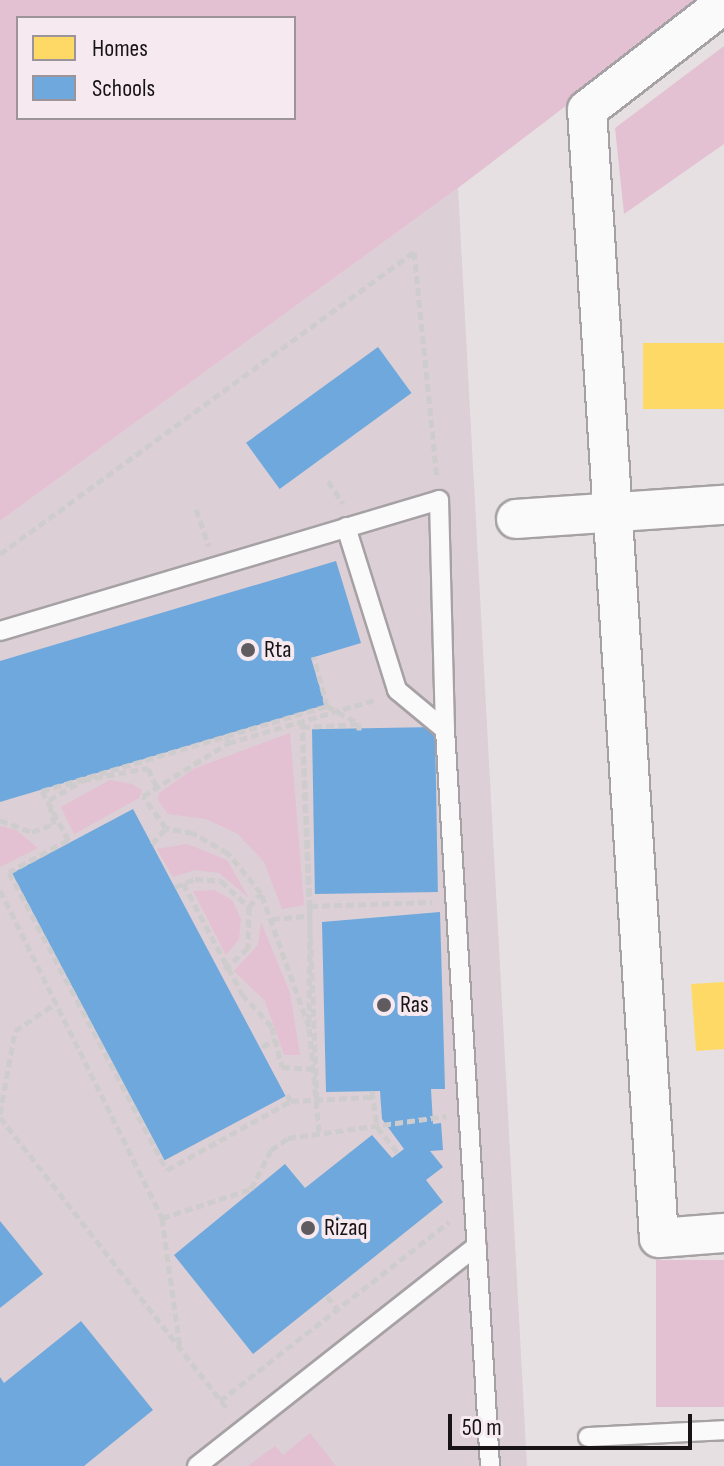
<!DOCTYPE html>
<html>
<head>
<meta charset="utf-8">
<style>
  body { margin:0 }
  #map { position:relative; width:724px; height:1466px; overflow:hidden; background:#e6e0e3; font-family:"Sofia Sans Condensed",sans-serif }
  div>[style] { position:absolute }
  [style*='--x'] { left:calc(var(--x)*1px); top:calc(var(--y)*1px); width:calc(var(--w)*1px); rotate:calc(var(--a)*1deg) }
  .built>* { inset:0; background:#dccfd5 }
  .green>* { inset:0; background:#e3c1d2; transform-origin:0 0 }
  .homes>* { inset:0; background:#ffd966; transform-origin:0 0 }
  .schools>* { inset:0; background:#6fa8dc; transform-origin:0 0 }
  .path>* { height:5px; margin-top:-2.5px; transform-origin:0; background:repeating-linear-gradient(90deg,#cecccd 0 8px,transparent 0 12px) }
  .roads { filter:drop-shadow(2px 0 #a6a1a4) drop-shadow(-2px 0 #a6a1a4) drop-shadow(0 2px #a6a1a4) drop-shadow(0 -2px #a6a1a4) }
  .lane>* { height:18px; margin:-9px; padding:0 9px; transform-origin:9px; border-radius:9px; background:#fbfafb }
  .street>* { height:38px; margin:-19px; padding:0 19px; transform-origin:19px; border-radius:19px; background:#fbfafb }
  .path-bridge>* { height:5px; margin-top:-2.5px; transform-origin:0; background:repeating-linear-gradient(90deg,#cecccd 0 8px,transparent 0 12px) }
  .dots>* { width:22px; height:22px; translate:-50% -50%; box-sizing:border-box; border:4px solid #f6eaf0; border-radius:50% }
  span { translate:-50% -50%; white-space:nowrap; text-align:center; line-height:1.15; -webkit-text-stroke:8px #f6eaf0; paint-order:stroke }
  .poi-label { font-size:24px; color:#181416 }
  .left { translate:0 -50%; text-align:left }
  .legend { position:absolute; left:16px; top:16px; width:280px; height:104px; box-sizing:border-box; background:#f6eaf0; border:2px solid #9d9499; margin:0; padding:10px 14px; list-style:none; font-size:24px; color:#181416 }
  .legend li { display:flex; align-items:center; gap:16px; height:40px }
  .legend b { width:40px; border:2px solid #9d9499 }
  .scale { position:absolute; left:448px; top:1414px; width:244px; height:36px; box-sizing:border-box; border:4px solid #181416; border-top:0; padding-left:10px; font-size:24px; line-height:28px; white-space:nowrap; color:#181416; -webkit-text-stroke:6px #f6eaf0; paint-order:stroke }
</style>
</head>
<body>
<div id="map">
  <div class="built">
    <i style="clip-path:polygon(458px 188px,527px 1466px,0 1466px,0 521px)"></i>
  </div>
  <div class="green">
    <i style="clip-path:polygon(evenodd,0 0,705px 0,458px 188px,0 521px,0 0,18px 18px,294px 18px,294px 118px,18px 118px,18px 18px)"></i>
    <i style="clip-path:polygon(724px 46px,724px 144px,624px 214px,615px 128px)"></i>
    <i style="clip-path:polygon(290px 733px,304px 905px,282px 909px,264px 862px,238px 834px,206px 819px,168px 814px,158px 800px,159px 793px,193px 769px)"></i>
    <i style="clip-path:polygon(110px 780px,132px 784px,142px 790px,139px 798px,74px 834px,61px 807px)"></i>
    <i style="clip-path:polygon(0 826px,16px 830px,38px 848px,0 867px)"></i>
    <i style="clip-path:polygon(187px 844px,227px 860px,248px 897px,219px 873px,195px 870px,173px 877px,157px 849px)"></i>
    <i style="clip-path:polygon(214px 890px,232px 900px,241px 919px,239px 939px,226px 955px,193px 891px)"></i>
    <i style="clip-path:polygon(261px 922px,290px 993px,300px 1055px,284px 1055px,265px 1001px,234px 971px,258px 945px)"></i>
    <i style="left:724px;top:1260px;width:147px;height:68px;rotate:90deg"></i>
    <i style="clip-path:polygon(310px 1433px,336px 1466px,248px 1466px,275px 1446px,283px 1455px)"></i>
  </div>
  <div class="homes">
    <i style="left:724px;top:343px;width:66px;height:81px;rotate:90deg"></i>
    <i style="clip-path:polygon(724px 982px,724px 1049px,696px 1051px,691px 984px)"></i>
  </div>
  <div class="schools">
    <i style="left:378px;top:347px;width:57px;height:163px;rotate:54deg"></i>
    <i style="clip-path:polygon(336px 561px,361px 643px,311px 658px,325px 705px,0 802px,0 661px)"></i>
    <i style="left:435px;top:727px;width:165px;height:123px;rotate:89deg"></i>
    <i style="left:133px;top:809px;width:325px;height:137px;rotate:62deg"></i>
    <i style="clip-path:polygon(440px 912px,445px 1089px,431px 1089px,433px 1124px,441px 1123px,443px 1150px,430px 1151px,443px 1167px,426px 1180px,443px 1202px,253px 1354px,174px 1255px,285px 1164px,305px 1188px,372px 1135px,392px 1158px,404px 1149px,382px 1119px,380px 1091px,326px 1092px,322px 922px)"></i>
    <i style="clip-path:polygon(0 1221px,43px 1274px,0 1308px)"></i>
    <i style="clip-path:polygon(81px 1321px,153px 1410px,84px 1466px,0 1466px,0 1377px,4px 1383px)"></i>
  </div>
  <div class="path">
    <i style="--x:328;--y:481;--w:27;--a:56"></i>
    <i style="--x:196;--y:509;--w:39;--a:71"></i>
    <i style="--x:0;--y:554;--w:512;--a:-36.11"></i>
    <i style="--x:414;--y:252;--w:226;--a:84.2"></i>
    <i style="--x:302;--y:720;--w:186;--a:87.5"></i>
    <i style="--x:226;--y:735;--w:8;--a:76"></i>
    <i style="--x:0;--y:820;--w:34;--a:21"></i>
    <i style="--x:32;--y:832;--w:23;--a:-20"></i>
    <i style="--x:54;--y:824;--w:25;--a:-102"></i>
    <i style="--x:49;--y:800;--w:39;--a:-30"></i>
    <i style="--x:83;--y:780;--w:66;--a:-10.5"></i>
    <i style="--x:148;--y:768;--w:22;--a:66"></i>
    <i style="--x:68;--y:840;--w:67;--a:151.5"></i>
    <i style="--x:9;--y:872;--w:337;--a:62.1"></i>
    <i style="--x:167;--y:1170;--w:142;--a:-29.1"></i>
    <i style="--x:152;--y:844;--w:21;--a:-49"></i>
    <i style="--x:183;--y:883;--w:126;--a:62"></i>
    <i style="--x:242;--y:994;--w:45;--a:47.7"></i>
    <i style="--x:272;--y:1027;--w:41;--a:76"></i>
    <i style="--x:282;--y:1067;--w:29;--a:4"></i>
    <i style="--x:175;--y:887;--w:22;--a:-22"></i>
    <i style="--x:195;--y:879;--w:26;--a:4"></i>
    <i style="--x:221;--y:881;--w:38;--a:43"></i>
    <i style="--x:249;--y:907;--w:41;--a:91.4"></i>
    <i style="--x:248;--y:948;--w:36;--a:138"></i>
    <i style="--x:0;--y:890;--w:366;--a:63.7"></i>
    <i style="--x:162;--y:1218;--w:131;--a:82.1"></i>
    <i style="--x:249;--y:907;--w:18;--a:-49"></i>
    <i style="--x:272;--y:919;--w:38;--a:-5"></i>
    <i style="--x:310;--y:916;--w:10;--a:-90"></i>
    <i style="--x:310;--y:906;--w:122;--a:-1.9"></i>
    <i style="--x:309;--y:1022;--w:106;--a:-89.5"></i>
    <i style="--x:262;--y:1047;--w:16;--a:-30"></i>
    <i style="--x:0;--y:1114;--w:84;--a:-79.8"></i>
    <i style="--x:15;--y:1031;--w:50;--a:-34.3"></i>
    <i style="--x:0;--y:1117;--w:371;--a:52.1"></i>
    <i style="--x:319;--y:1132;--w:105;--a:-95.4"></i>
    <i style="--x:309;--y:1027;--w:142;--a:-109.7"></i>
    <i style="--x:261;--y:893;--w:52;--a:-129.5"></i>
    <i style="--x:228;--y:853;--w:40;--a:-150.3"></i>
    <i style="--x:193;--y:833;--w:27;--a:-170"></i>
    <i style="--x:166;--y:828;--w:39;--a:-126"></i>
    <i style="--x:143;--y:796;--w:100;--a:-31.9"></i>
    <i style="--x:228;--y:743;--w:152;--a:-16.4"></i>
    <i style="--x:162;--y:1218;--w:94;--a:-18"></i>
    <i style="--x:251;--y:1189;--w:44;--a:-62.9"></i>
    <i style="--x:271;--y:1150;--w:21;--a:-35"></i>
    <i style="--x:288;--y:1138;--w:160;--a:-7.9"></i>
    <i style="--x:327;--y:1296;--w:16;--a:52"></i>
    <i style="--x:220;--y:1401;--w:291;--a:-38"></i>
  </div>
  <div class="roads">
    <div class="lane">
      <i style="--x:346;--y:527;--w:171;--a:72.6"></i>
      <i style="--x:397;--y:690;--w:62;--a:39.8"></i>
      <i style="--x:0;--y:631;--w:458;--a:-16.6"></i>
      <i style="--x:439;--y:500;--w:230;--a:88.5"></i>
      <i style="--x:445;--y:730;--w:737;--a:86.5"></i>
      <i style="--x:588;--y:1437;--w:136;--a:-2.9"></i>
      <i style="--x:197;--y:1466;--w:356;--a:-38.2"></i>
    </div>
    <div class="street">
      <i style="--x:724;--y:4;--w:173;--a:142.3"></i>
      <i style="--x:587;--y:110;--w:1130;--a:86.35"></i>
      <i style="--x:659;--y:1238;--w:65;--a:-4.4"></i>
      <i style="--x:516;--y:519;--w:208;--a:-3.9"></i>
    </div>
  </div>
  <div class="path-bridge">
    <i style="--x:327;--y:706;--w:37;--a:29"></i>
    <i style="--x:359;--y:724;--w:6;--a:90"></i>
    <i style="--x:42;--y:791;--w:297;--a:-16.6"></i>
    <i style="--x:327;--y:706;--w:51;--a:-104.9"></i>
    <i style="--x:42;--y:791;--w:59;--a:61.7"></i>
    <i style="--x:372;--y:1091;--w:36;--a:82"></i>
    <i style="--x:377;--y:1127;--w:33;--a:51"></i>
    <i style="--x:287;--y:1095;--w:7;--a:56"></i>
    <i style="--x:291;--y:1101;--w:81;--a:-2.8"></i>
    <i style="--x:317;--y:1100;--w:373;--a:-92.3"></i>
    <i style="--x:302;--y:727;--w:57;--a:-3"></i>
  </div>
  <div class="dots">
    <i style="left:248px;top:650px;background:#605b5e"></i>
    <i style="left:384px;top:1005px;background:#605b5e"></i>
    <i style="left:308px;top:1228px;background:#605b5e"></i>
  </div>
  <div class="poi-label">
    <span class="left" style="left:264px;top:650px">Rta</span>
    <span class="left" style="left:400px;top:1005px">Ras</span>
    <span class="left" style="left:324px;top:1228px">Rizaq</span>
  </div>
  <ul class="legend">
  <li><b style="height:22px;background:#ffd966"></b>Homes</li>
  <li><b style="height:22px;background:#6fa8dc"></b>Schools</li>
  </ul>
  <div class="scale">50 m</div>
</div>
</body>
</html>
